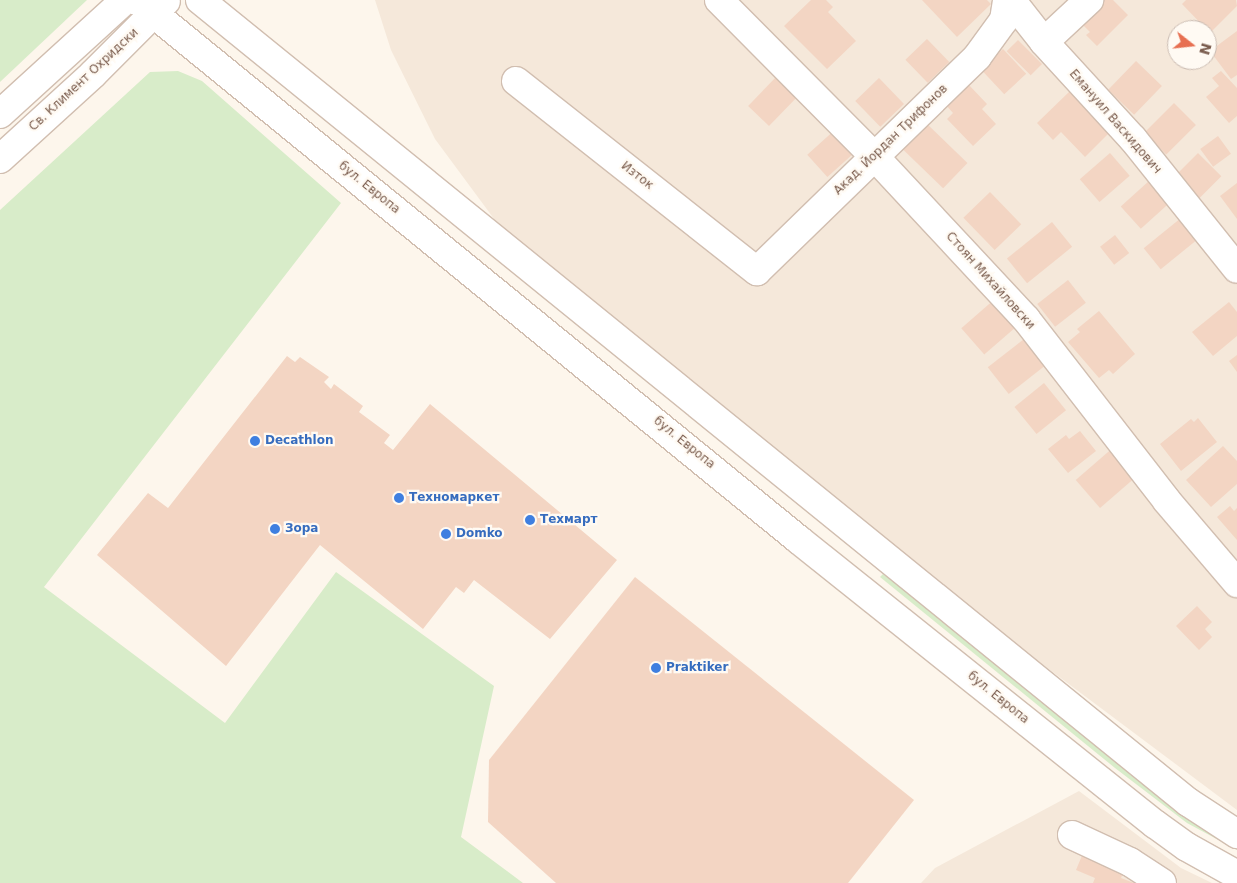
<!DOCTYPE html>
<html>
<head>
<meta charset="utf-8">
<style>
  body { margin:0 }
  #map { position:relative; width:1237px; height:883px; overflow:hidden; background:#fdf6ec; font-family:"DejaVu Sans",sans-serif }
  div>[style] { position:absolute }
  [style*='--x'] { left:calc(var(--x)*1px); top:calc(var(--y)*1px); width:calc(var(--w)*1px); rotate:calc(var(--a)*1deg) }
  .residential>* { inset:0; background:#f5e8da }
  .green>* { inset:0; background:#d8ecc9 }
  .building>* { inset:0; background:#f3d5c3; transform-origin:0 0 }
  .roads { filter:drop-shadow(1px 0 #d1beb0) drop-shadow(-1px 0 #d1beb0) drop-shadow(0 1px #d1beb0) drop-shadow(0 -1px #d1beb0) }
  .minor>* { height:28px; margin:-14px; padding:0 14px; transform-origin:14px; border-radius:14px; background:#fff }
  .dots>* { width:14px; height:14px; translate:-50% -50%; box-sizing:border-box; border:2px solid #fffaf3; border-radius:50% }
  span { translate:-50% -50%; white-space:nowrap; text-align:center; line-height:1.15; -webkit-text-stroke:4.5px #fffaf3; paint-order:stroke }
  .street-label { font-size:12px; color:#7a5c4d }
  .shop-label { font-size:12px; color:#366cbe; font-weight:700 }
  .left { translate:0 -50%; text-align:left }
  .north { position:absolute; left:1167px; top:20px; width:50px; height:50px; box-sizing:border-box; background:#fffaf3; border:1px solid #cabbb1; border-radius:50%; rotate:106deg; font-size:14px; font-weight:700; line-height:20px; text-align:center; color:#7a5c4d }
  .north::after { content:''; display:block; margin:auto; width:18px; height:22px; background:#e76f51; clip-path:polygon(50% 0,100% 100%,50% 72%,0 100%) }
</style>
</head>
<body>
<div id="map">
  <div class="residential">
    <i style="clip-path:polygon(evenodd,375px 0,1237px 0,1237px 810px,970px 610px,599px 305px,503px 231px,435px 139px,391px 50px,375px 0,1177px 30px,1207px 30px,1207px 60px,1177px 60px,1177px 30px)"></i>
    <i style="clip-path:polygon(1079px 791px,1181px 868px,1212px 883px,921px 883px,935px 868px)"></i>
  </div>
  <div class="green">
    <i style="clip-path:polygon(0 0,87px 0,0 82px)"></i>
    <i style="clip-path:polygon(178px 71px,202px 81px,341px 203px,44px 587px,225px 723px,336px 572px,494px 686px,461px 837px,523px 883px,0 883px,0 210px,150px 72px)"></i>
    <i style="clip-path:polygon(883px 574px,1237px 839px,1237px 850px,1187px 823px,1115px 768px,880px 577px)"></i>
  </div>
  <div class="building">
    <i style="clip-path:polygon(811px 0,826px 0,833px 7px,828px 12px,856px 41px,827px 69px,784px 26px)"></i>
    <i style="clip-path:polygon(922px 0,987px 0,991px 4px,957px 37px)"></i>
    <i style="clip-path:polygon(1097px 0,1113px 0,1128px 15px,1097px 46px,1086px 35px,1090px 32px,1078px 20px)"></i>
    <i style="clip-path:polygon(1186px 0,1236px 0,1237px 6px,1210px 33px,1182px 4px)"></i>
    <i style="clip-path:polygon(1237px 31px,1237px 75px,1231px 79px,1210px 51px)"></i>
    <i style="left:927px;top:39px;width:32px;height:30px;rotate:46deg"></i>
    <i style="left:1018px;top:40px;width:34px;height:16px;rotate:45deg"></i>
    <i style="left:1003px;top:49px;width:34px;height:30px;rotate:47deg"></i>
    <i style="left:1136px;top:61px;width:36px;height:40px;rotate:44deg"></i>
    <i style="clip-path:polygon(1221px 71px,1237px 88px,1237px 116px,1229px 123px,1206px 97px,1219px 86px,1212px 78px)"></i>
    <i style="left:778px;top:75px;width:29px;height:43px;rotate:44deg"></i>
    <i style="left:879px;top:78px;width:36px;height:33px;rotate:46deg"></i>
    <i style="clip-path:polygon(968px 84px,987px 104px,982px 109px,996px 124px,973px 146px,947px 119px,953px 113px,945px 104px)"></i>
    <i style="clip-path:polygon(1070px 91px,1110px 132px,1085px 157px,1061px 132px,1053px 140px,1037px 123px)"></i>
    <i style="left:1174px;top:103px;width:31px;height:42px;rotate:45deg"></i>
    <i style="left:925px;top:122px;width:59px;height:35px;rotate:44deg"></i>
    <i style="left:837px;top:128px;width:30px;height:40px;rotate:48deg"></i>
    <i style="left:1218px;top:136px;width:22px;height:22px;rotate:54deg"></i>
    <i style="left:1110px;top:153px;width:30px;height:40px;rotate:49deg"></i>
    <i style="left:1198px;top:153px;width:33px;height:35px;rotate:45deg"></i>
    <i style="left:1149px;top:181px;width:30px;height:38px;rotate:48deg"></i>
    <i style="clip-path:polygon(1237px 183px,1237px 219px,1220px 196px)"></i>
    <i style="left:990px;top:192px;width:45px;height:37px;rotate:46deg"></i>
    <i style="left:1181px;top:218px;width:27px;height:48px;rotate:51deg"></i>
    <i style="left:1052px;top:222px;width:32px;height:58px;rotate:51deg"></i>
    <i style="left:1115px;top:235px;width:23px;height:19px;rotate:52deg"></i>
    <i style="left:1068px;top:280px;width:29px;height:39px;rotate:52deg"></i>
    <i style="left:996px;top:298px;width:35px;height:46px;rotate:49deg"></i>
    <i style="clip-path:polygon(1229px 302px,1237px 312px,1237px 336px,1213px 356px,1192px 332px)"></i>
    <i style="clip-path:polygon(1099px 311px,1135px 354px,1113px 374px,1109px 370px,1099px 378px,1068px 342px,1080px 332px,1077px 329px)"></i>
    <i style="left:1024px;top:339px;width:34px;height:46px;rotate:52deg"></i>
    <i style="clip-path:polygon(1237px 355px,1237px 372px,1229px 361px)"></i>
    <i style="clip-path:polygon(287px 356px,295px 362px,300px 357px,329px 377px,324px 382px,331px 389px,334px 384px,363px 406px,359px 412px,390px 435px,384px 443px,393px 450px,430px 404px,617px 560px,550px 639px,474px 580px,464px 593px,456px 587px,423px 629px,320px 545px,226px 666px,97px 555px,148px 493px,168px 508px)"></i>
    <i style="left:1044px;top:383px;width:35px;height:38px;rotate:51deg"></i>
    <i style="clip-path:polygon(1198px 418px,1217px 442px,1181px 471px,1160px 444px,1191px 419px,1194px 422px)"></i>
    <i style="clip-path:polygon(1080px 431px,1096px 451px,1068px 473px,1048px 449px,1066px 435px,1069px 439px)"></i>
    <i style="left:1115px;top:446px;width:37px;height:52px;rotate:49deg"></i>
    <i style="clip-path:polygon(1223px 446px,1237px 461px,1237px 484px,1211px 507px,1186px 480px)"></i>
    <i style="clip-path:polygon(1230px 506px,1234px 511px,1237px 508px,1237px 540px,1217px 517px)"></i>
    <i style="clip-path:polygon(635px 577px,914px 800px,848px 883px,556px 883px,488px 822px,489px 760px)"></i>
    <i style="clip-path:polygon(1197px 606px,1212px 622px,1205px 629px,1212px 637px,1199px 650px,1176px 626px)"></i>
    <i style="clip-path:polygon(1086px 846px,1127px 864px,1121px 878px,1134px 883px,1093px 883px,1095px 878px,1076px 870px)"></i>
  </div>
  <div class="roads">
    <div class="minor">
      <i style="--x:137;--y:0;--w:854;--a:39.2"></i>
      <i style="--x:799;--y:540;--w:455;--a:38.6"></i>
      <i style="--x:1155;--y:824;--w:39;--a:36"></i>
      <i style="--x:1187;--y:847;--w:57;--a:29.2"></i>
      <i style="--x:200;--y:0;--w:1273;--a:39.07"></i>
      <i style="--x:1188;--y:802;--w:59;--a:33.1"></i>
      <i style="--x:719;--y:0;--w:220;--a:45.2"></i>
      <i style="--x:874;--y:156;--w:223;--a:47"></i>
      <i style="--x:1026;--y:319;--w:230;--a:52.2"></i>
      <i style="--x:1167;--y:501;--w:108;--a:49.5"></i>
      <i style="--x:1011;--y:0;--w:53;--a:51.8"></i>
      <i style="--x:1044;--y:42;--w:132;--a:47.5"></i>
      <i style="--x:1133;--y:139;--w:166;--a:51.3"></i>
      <i style="--x:1044;--y:42;--w:62;--a:-43"></i>
      <i style="--x:516;--y:81;--w:307;--a:38.3"></i>
      <i style="--x:757;--y:271;--w:307;--a:-44.2"></i>
      <i style="--x:977;--y:57;--w:46;--a:-53.9"></i>
      <i style="--x:1004;--y:20;--w:20;--a:-81"></i>
      <i style="--x:0;--y:114;--w:169;--a:-42.4"></i>
      <i style="--x:0;--y:159;--w:126;--a:-42.4"></i>
      <i style="--x:93;--y:74;--w:103;--a:-45"></i>
      <i style="--x:1072;--y:835;--w:64;--a:25"></i>
      <i style="--x:1130;--y:862;--w:38;--a:33"></i>
    </div>
  </div>
  <div class="dots">
    <i style="left:255px;top:441px;background:#3f7fe0"></i>
    <i style="left:399px;top:498px;background:#3f7fe0"></i>
    <i style="left:530px;top:520px;background:#3f7fe0"></i>
    <i style="left:275px;top:529px;background:#3f7fe0"></i>
    <i style="left:446px;top:534px;background:#3f7fe0"></i>
    <i style="left:656px;top:668px;background:#3f7fe0"></i>
  </div>
  <div class="street-label">
    <span style="left:84px;top:80px;rotate:-43deg">Св. Климент Охридски</span>
    <span style="left:1115px;top:122px;rotate:49deg">Емануил Васкидович</span>
    <span style="left:891px;top:140px;rotate:-44deg">Акад. Йордан Трифонов</span>
    <span style="left:637px;top:176px;rotate:38deg">Изток</span>
    <span style="left:369px;top:188px;rotate:39deg">бул. Европа</span>
    <span style="left:990px;top:281px;rotate:48deg">Стоян Михайловски</span>
    <span style="left:684px;top:443px;rotate:39deg">бул. Европа</span>
    <span style="left:998px;top:698px;rotate:39deg">бул. Европа</span>
  </div>
  <div class="shop-label">
    <span class="left" style="left:265px;top:441px">Decathlon</span>
    <span class="left" style="left:409px;top:498px">Техномаркет</span>
    <span class="left" style="left:540px;top:520px">Техмарт</span>
    <span class="left" style="left:285px;top:529px">Зора</span>
    <span class="left" style="left:456px;top:534px">Domko</span>
    <span class="left" style="left:666px;top:668px">Praktiker</span>
  </div>
  <div class="north">N</div>
</div>
</body>
</html>
